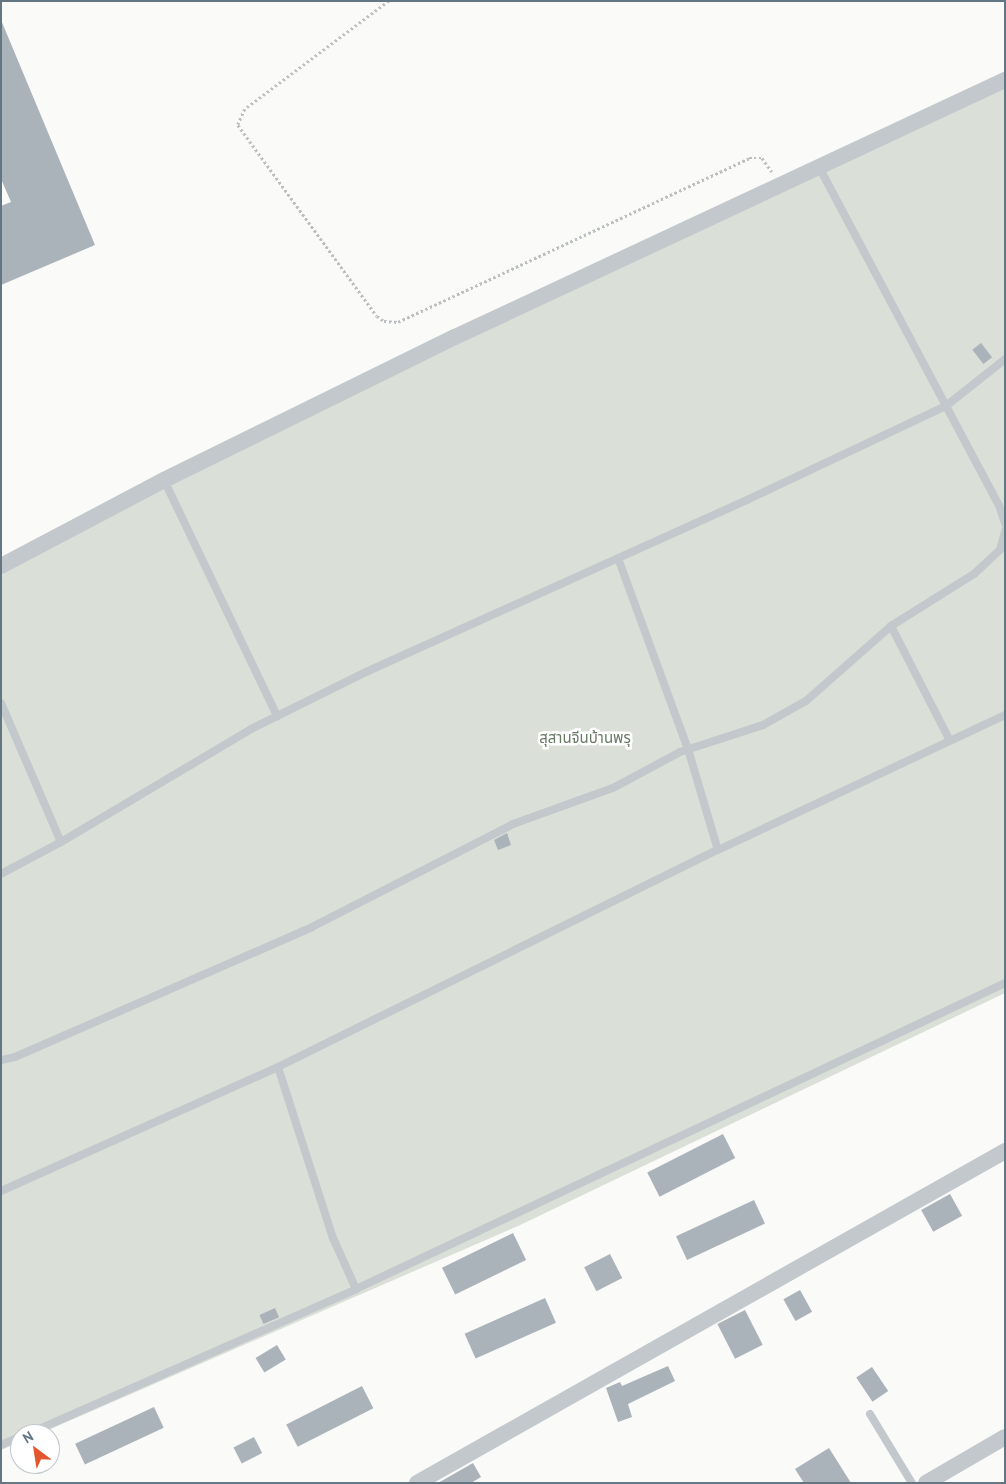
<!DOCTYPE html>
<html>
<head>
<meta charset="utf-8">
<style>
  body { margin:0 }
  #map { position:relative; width:1006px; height:1484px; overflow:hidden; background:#fafaf8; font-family:"PT Sans","Noto Sans Thai",sans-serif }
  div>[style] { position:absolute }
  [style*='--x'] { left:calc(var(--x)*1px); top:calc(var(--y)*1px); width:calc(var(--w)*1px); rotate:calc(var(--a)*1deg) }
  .green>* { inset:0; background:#dadfd7 }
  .building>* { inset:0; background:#aab3b9; transform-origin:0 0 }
  .path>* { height:2.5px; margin-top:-1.25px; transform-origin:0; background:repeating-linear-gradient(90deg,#bbbfc2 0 2.5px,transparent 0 5px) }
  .service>* { height:8px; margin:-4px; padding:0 4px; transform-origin:4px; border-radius:4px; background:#c3c8cc }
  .minor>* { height:16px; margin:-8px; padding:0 8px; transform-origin:8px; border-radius:8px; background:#c3c8cc }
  span { translate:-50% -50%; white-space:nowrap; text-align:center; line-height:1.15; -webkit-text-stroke:5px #fff; paint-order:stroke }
  .park-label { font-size:15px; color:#687a64 }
  .frame { position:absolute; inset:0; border:2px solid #657683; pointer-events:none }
  .north { position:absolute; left:10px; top:1424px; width:50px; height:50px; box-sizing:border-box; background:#fff; border:1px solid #c1c8cd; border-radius:50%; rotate:329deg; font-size:14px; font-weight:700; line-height:20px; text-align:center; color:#657683 }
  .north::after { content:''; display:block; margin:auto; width:18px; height:22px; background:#e4572e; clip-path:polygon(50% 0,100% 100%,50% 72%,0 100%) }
</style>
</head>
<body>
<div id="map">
  <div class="green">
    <i style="clip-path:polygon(1005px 71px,1005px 993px,518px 1226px,39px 1434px,20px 1434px,20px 1442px,1px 1450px,1px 572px,168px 484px,801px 179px)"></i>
  </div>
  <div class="building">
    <i style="clip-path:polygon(1px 20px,95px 245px,1px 285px,1px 206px,11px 202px,1px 179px)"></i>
    <i style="left:981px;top:343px;width:18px;height:11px;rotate:52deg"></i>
    <i style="clip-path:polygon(507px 833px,511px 845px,498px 850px,494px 840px)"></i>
    <i style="left:723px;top:1134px;width:27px;height:85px;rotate:63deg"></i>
    <i style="left:950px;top:1194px;width:25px;height:33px;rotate:61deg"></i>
    <i style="left:754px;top:1200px;width:26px;height:86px;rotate:65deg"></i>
    <i style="left:513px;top:1233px;width:30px;height:79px;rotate:64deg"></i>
    <i style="left:610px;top:1254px;width:27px;height:29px;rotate:63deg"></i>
    <i style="left:800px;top:1290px;width:25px;height:19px;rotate:61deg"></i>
    <i style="left:545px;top:1298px;width:27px;height:88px;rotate:66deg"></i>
    <i style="left:275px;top:1308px;width:10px;height:17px;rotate:66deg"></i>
    <i style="left:745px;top:1310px;width:39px;height:31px;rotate:63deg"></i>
    <i style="left:277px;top:1345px;width:17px;height:25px;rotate:59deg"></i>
    <i style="clip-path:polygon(668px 1366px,675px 1381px,628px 1404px,632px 1417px,618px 1422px,606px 1388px,620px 1382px,622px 1386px)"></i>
    <i style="left:872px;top:1367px;width:29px;height:19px;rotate:56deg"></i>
    <i style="left:362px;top:1386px;width:25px;height:85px;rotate:63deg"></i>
    <i style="left:154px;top:1407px;width:23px;height:87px;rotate:65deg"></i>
    <i style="left:254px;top:1437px;width:18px;height:23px;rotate:63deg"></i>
    <i style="clip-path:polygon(829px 1448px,851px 1483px,804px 1483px,795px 1469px)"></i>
    <i style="clip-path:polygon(473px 1463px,481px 1477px,471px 1483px,438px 1483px)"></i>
  </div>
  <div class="path">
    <i style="--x:389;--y:1;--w:180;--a:143.1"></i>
    <i style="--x:245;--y:109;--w:17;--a:114"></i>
    <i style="--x:238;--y:125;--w:236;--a:54"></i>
    <i style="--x:377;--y:316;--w:9;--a:36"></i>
    <i style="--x:384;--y:321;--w:14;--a:4"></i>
    <i style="--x:398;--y:322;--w:387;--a:-25"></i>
    <i style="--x:749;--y:158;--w:13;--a:0"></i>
    <i style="--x:762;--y:158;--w:17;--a:54"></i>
  </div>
  <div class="service">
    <i style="--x:819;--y:167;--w:383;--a:62"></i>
    <i style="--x:999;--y:505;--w:20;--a:72"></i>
    <i style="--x:164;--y:480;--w:262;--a:64.4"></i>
    <i style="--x:618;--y:558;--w:203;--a:69.9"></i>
    <i style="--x:688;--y:749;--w:105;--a:73.5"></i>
    <i style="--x:891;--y:626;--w:129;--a:62.8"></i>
    <i style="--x:1;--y:703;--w:151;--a:66.7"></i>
    <i style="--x:61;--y:842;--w:68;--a:151.9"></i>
    <i style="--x:61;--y:842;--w:221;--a:-30.7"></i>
    <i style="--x:251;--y:729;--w:128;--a:-26.4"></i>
    <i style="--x:366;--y:672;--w:420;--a:-24.3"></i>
    <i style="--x:749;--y:499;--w:218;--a:-25.3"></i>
    <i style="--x:946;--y:406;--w:75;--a:-38.5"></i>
    <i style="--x:1;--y:1060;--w:14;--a:-12"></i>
    <i style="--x:15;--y:1057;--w:324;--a:-23.6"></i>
    <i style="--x:312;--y:927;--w:226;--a:-27.1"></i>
    <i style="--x:513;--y:824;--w:106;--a:-19.8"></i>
    <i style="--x:613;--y:788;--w:76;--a:-28.2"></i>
    <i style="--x:680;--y:752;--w:87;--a:-18"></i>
    <i style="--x:763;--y:725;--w:49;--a:-29.2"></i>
    <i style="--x:806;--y:701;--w:113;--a:-41.4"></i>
    <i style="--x:891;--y:626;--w:98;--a:-32.1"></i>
    <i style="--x:974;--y:574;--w:35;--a:-43"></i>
    <i style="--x:1000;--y:550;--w:20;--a:-75"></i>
    <i style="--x:278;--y:1067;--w:180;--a:72.2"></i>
    <i style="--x:333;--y:1238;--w:56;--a:65.7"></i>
    <i style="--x:1;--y:1191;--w:303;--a:-24.1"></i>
    <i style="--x:278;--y:1067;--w:491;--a:-26.3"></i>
    <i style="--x:718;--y:850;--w:317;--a:-25.2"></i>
    <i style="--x:870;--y:1414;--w:81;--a:58.7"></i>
    <i style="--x:28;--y:1434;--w:359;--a:-23.8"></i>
    <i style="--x:356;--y:1289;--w:718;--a:-25.24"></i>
    <i style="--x:1;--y:1445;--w:21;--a:-23"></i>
  </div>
  <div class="minor">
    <i style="--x:1;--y:566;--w:184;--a:-27.8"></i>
    <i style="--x:164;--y:480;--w:324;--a:-26.2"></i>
    <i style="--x:455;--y:337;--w:607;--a:-25.05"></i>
    <i style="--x:417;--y:1483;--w:675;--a:-29.45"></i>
    <i style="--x:926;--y:1483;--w:91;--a:-30.2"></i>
  </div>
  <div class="park-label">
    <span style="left:585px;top:738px">สุสานจีนบ้านพรุ</span>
  </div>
  <div class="frame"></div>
  <div class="north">N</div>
</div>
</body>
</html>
